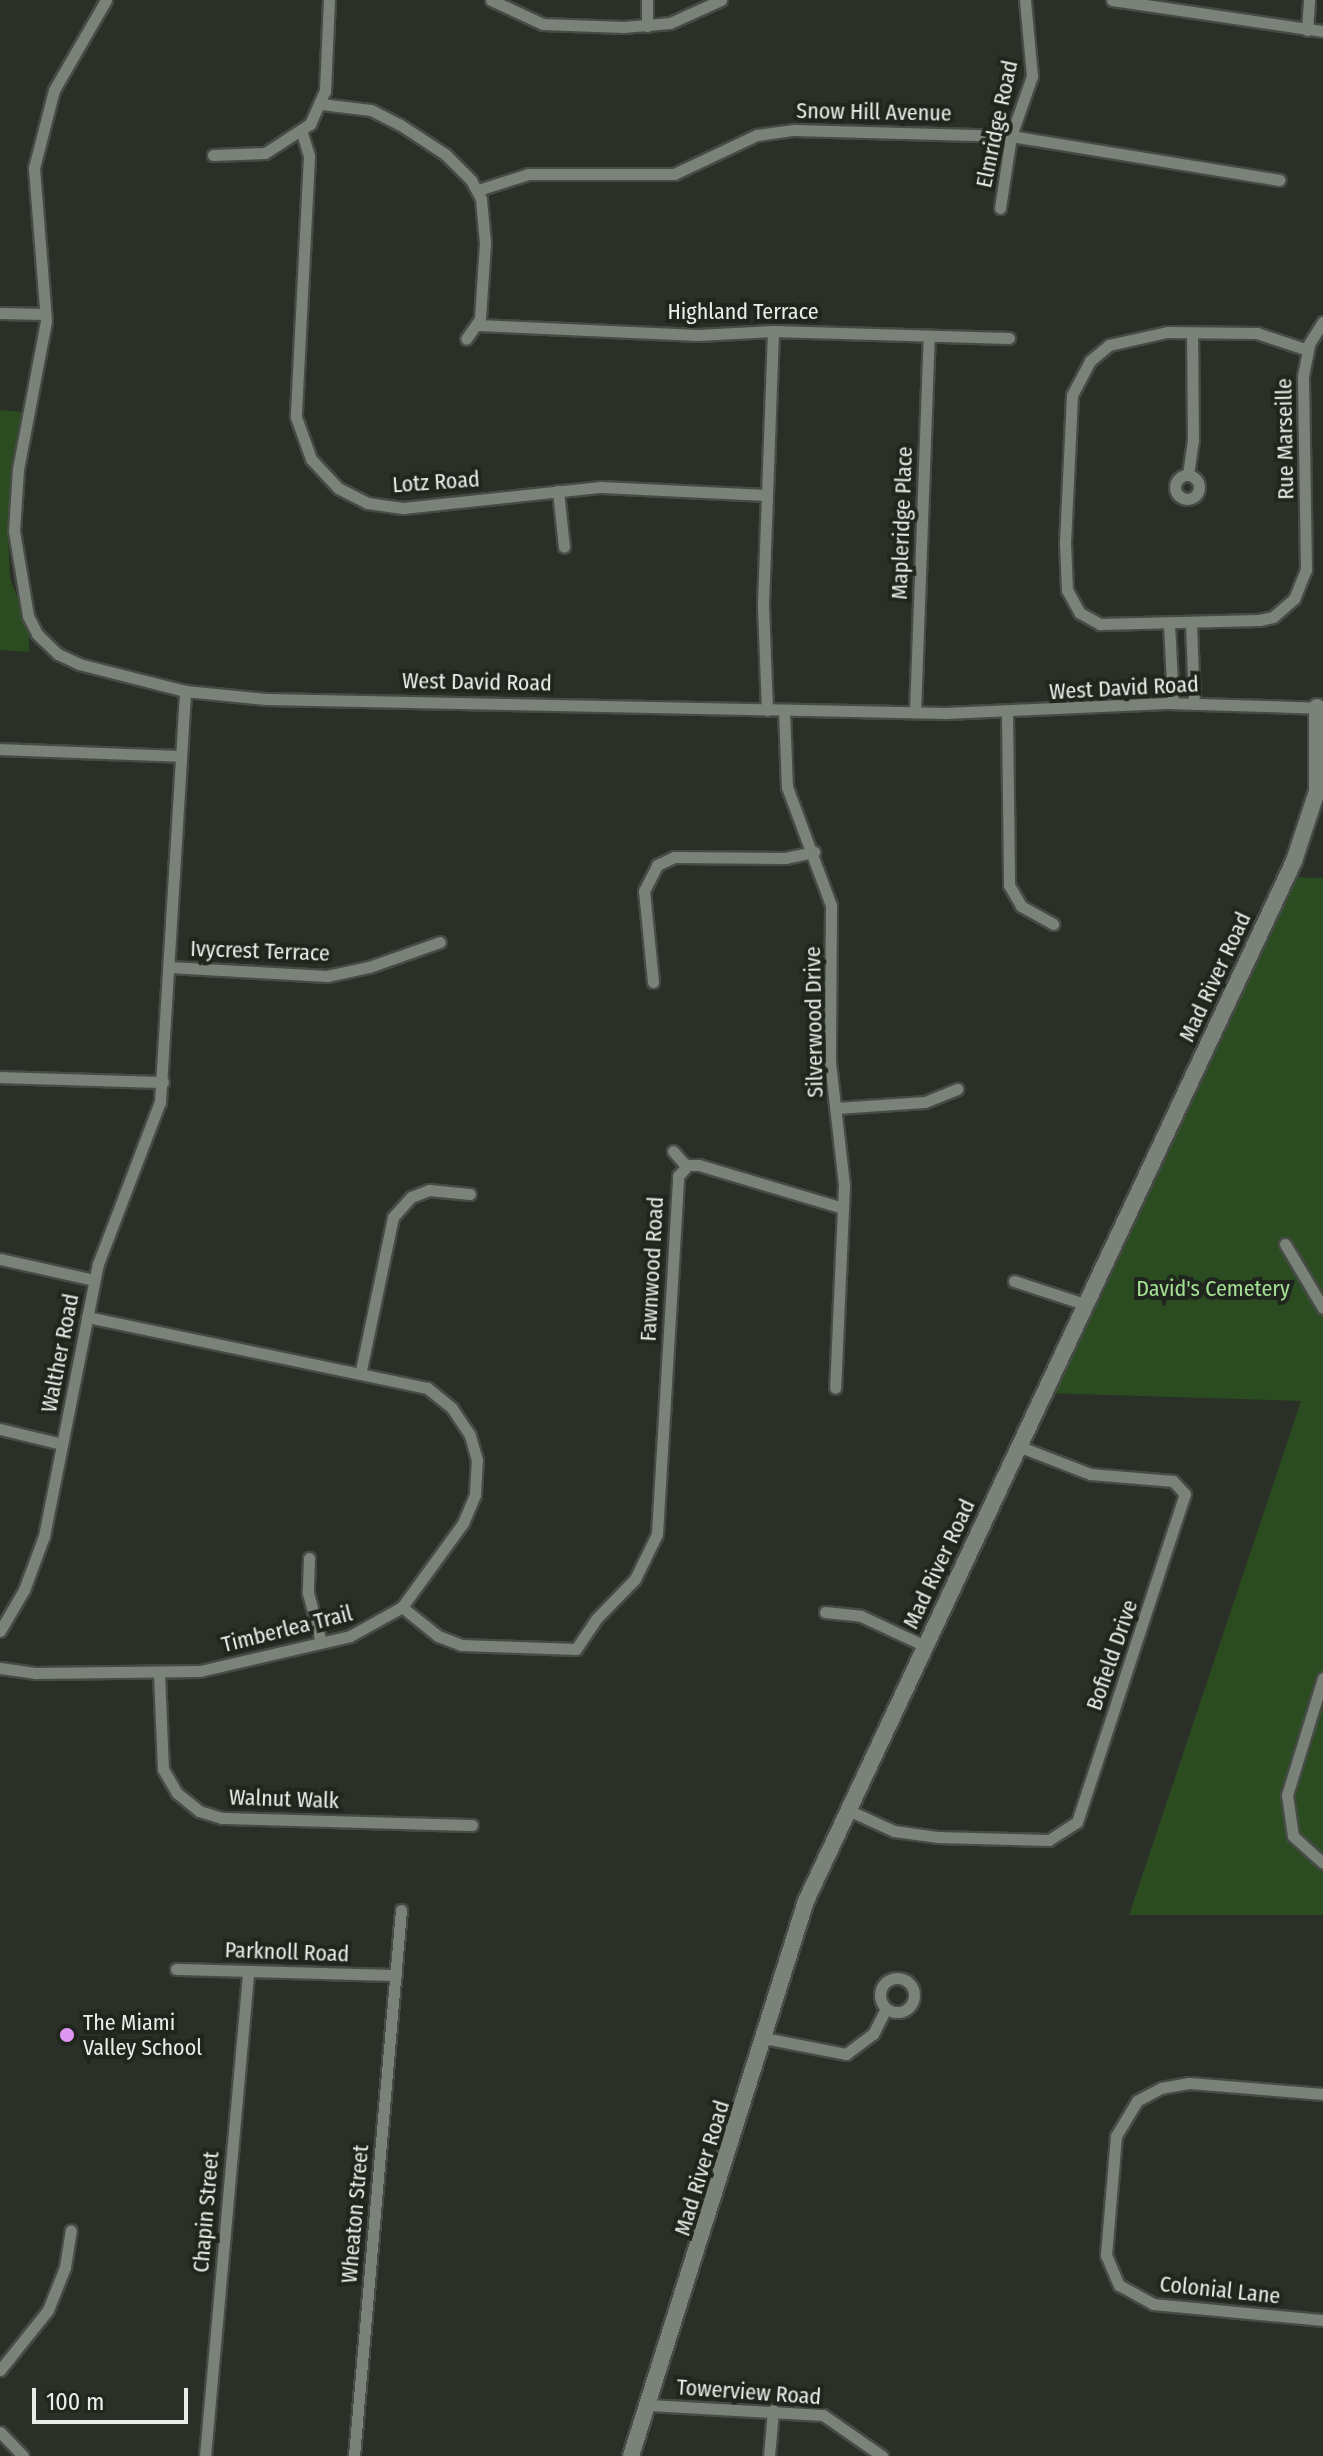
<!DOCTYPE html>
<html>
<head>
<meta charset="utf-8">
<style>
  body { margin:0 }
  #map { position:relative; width:1323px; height:2456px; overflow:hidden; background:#2a3028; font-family:"Fira Sans Condensed",sans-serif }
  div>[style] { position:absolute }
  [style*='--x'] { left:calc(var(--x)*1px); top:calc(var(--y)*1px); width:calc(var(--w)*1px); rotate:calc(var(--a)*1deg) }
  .green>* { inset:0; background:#2a4c20 }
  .roads { filter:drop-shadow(2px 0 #464b45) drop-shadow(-2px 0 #464b45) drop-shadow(0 2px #464b45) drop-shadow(0 -2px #464b45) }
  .street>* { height:11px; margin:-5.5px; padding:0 5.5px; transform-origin:5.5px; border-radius:5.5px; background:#7b8279 }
  .street>.ring { margin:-5.5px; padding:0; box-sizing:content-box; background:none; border:11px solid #7b8279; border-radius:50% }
  .secondary>* { height:16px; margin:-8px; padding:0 8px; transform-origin:8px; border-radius:8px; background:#7b8279 }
  .dots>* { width:22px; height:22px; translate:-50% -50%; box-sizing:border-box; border:4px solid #20261e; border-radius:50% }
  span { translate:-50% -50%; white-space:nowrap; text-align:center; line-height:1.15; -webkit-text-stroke:8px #20261e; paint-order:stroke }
  .street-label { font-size:22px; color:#eaeee8 }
  .park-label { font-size:22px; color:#a3e093 }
  .poi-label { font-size:22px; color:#eaeee8 }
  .left { translate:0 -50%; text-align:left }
  .scale { position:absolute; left:32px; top:2388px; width:156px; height:36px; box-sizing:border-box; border:4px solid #eaeee8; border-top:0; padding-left:10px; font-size:24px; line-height:28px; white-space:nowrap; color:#eaeee8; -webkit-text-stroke:6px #20261e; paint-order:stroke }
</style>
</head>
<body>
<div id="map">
  <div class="green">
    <i style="clip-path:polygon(0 410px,23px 412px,8px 533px,10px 578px,29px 629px,29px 652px,0 650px)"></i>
    <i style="clip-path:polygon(1286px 877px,1323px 878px,1323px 1915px,1129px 1915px,1301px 1401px,1043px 1393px)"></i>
  </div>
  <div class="roads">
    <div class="street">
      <i style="--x:106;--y:0;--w:104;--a:120"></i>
      <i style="--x:54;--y:90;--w:81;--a:104.4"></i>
      <i style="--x:34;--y:168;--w:153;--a:85.5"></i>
      <i style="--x:46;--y:321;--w:151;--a:100.7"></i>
      <i style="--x:18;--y:469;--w:62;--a:93.7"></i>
      <i style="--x:14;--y:531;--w:86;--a:80.6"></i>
      <i style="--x:28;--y:616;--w:20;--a:63"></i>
      <i style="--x:37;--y:634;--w:29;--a:44"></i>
      <i style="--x:58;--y:654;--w:23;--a:25"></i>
      <i style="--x:79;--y:664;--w:109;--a:14.3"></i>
      <i style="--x:185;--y:691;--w:81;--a:5.6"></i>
      <i style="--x:266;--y:699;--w:679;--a:1.18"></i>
      <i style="--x:945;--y:713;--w:222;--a:-2.6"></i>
      <i style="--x:1167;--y:703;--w:156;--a:1.8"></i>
      <i style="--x:491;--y:0;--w:57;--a:24.8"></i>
      <i style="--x:543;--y:24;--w:80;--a:2.1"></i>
      <i style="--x:623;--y:27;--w:47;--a:-4.9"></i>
      <i style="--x:670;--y:23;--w:56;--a:-24.3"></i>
      <i style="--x:1112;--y:0;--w:213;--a:8.4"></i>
      <i style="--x:647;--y:26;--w:26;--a:-90"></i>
      <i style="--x:1307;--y:30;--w:30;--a:-86"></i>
      <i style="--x:321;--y:104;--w:50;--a:6.8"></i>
      <i style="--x:371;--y:110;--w:31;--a:27"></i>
      <i style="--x:399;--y:124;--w:55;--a:33.1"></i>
      <i style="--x:445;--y:154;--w:37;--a:45"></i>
      <i style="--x:471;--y:180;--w:21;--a:62"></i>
      <i style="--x:481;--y:199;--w:44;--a:84.8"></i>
      <i style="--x:485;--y:243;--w:76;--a:93.8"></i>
      <i style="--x:480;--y:319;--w:24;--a:125"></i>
      <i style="--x:302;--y:133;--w:24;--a:73"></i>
      <i style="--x:309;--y:156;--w:261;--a:92.9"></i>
      <i style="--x:296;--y:417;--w:45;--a:70.3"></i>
      <i style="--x:311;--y:459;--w:40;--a:47"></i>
      <i style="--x:338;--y:488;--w:33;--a:27"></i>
      <i style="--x:367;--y:503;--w:36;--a:8"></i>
      <i style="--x:403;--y:508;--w:199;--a:-6.1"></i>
      <i style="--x:601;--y:487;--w:165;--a:2.8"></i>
      <i style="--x:213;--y:155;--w:52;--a:-2.2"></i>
      <i style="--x:265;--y:153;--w:54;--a:-32.8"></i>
      <i style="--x:310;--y:124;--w:36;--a:-66"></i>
      <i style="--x:325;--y:91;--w:91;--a:-87.5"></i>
      <i style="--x:478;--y:190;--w:52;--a:-17.7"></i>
      <i style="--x:528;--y:174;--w:146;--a:0"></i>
      <i style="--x:674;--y:174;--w:92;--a:-25.2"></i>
      <i style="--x:757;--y:135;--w:37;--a:-8"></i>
      <i style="--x:794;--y:130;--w:217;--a:1.6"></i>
      <i style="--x:1011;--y:136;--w:272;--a:9.3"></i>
      <i style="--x:1000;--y:208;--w:73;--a:-81.3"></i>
      <i style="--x:1011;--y:136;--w:64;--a:-70.7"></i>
      <i style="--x:1032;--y:76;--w:76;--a:-95.3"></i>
      <i style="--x:0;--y:313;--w:45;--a:1.3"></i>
      <i style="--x:478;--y:325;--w:220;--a:2.6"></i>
      <i style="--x:698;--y:335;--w:75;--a:-3.1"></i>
      <i style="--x:773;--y:331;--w:236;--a:1.7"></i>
      <i style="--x:1308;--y:350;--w:54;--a:-161.6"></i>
      <i style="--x:1257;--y:333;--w:90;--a:-179.4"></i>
      <i style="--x:1167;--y:332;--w:59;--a:167.4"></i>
      <i style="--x:1109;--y:345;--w:25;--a:140"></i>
      <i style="--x:1090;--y:361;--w:38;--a:118"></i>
      <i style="--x:1072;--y:395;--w:147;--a:92.7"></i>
      <i style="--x:1065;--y:542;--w:48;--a:87.6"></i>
      <i style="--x:1067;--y:590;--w:26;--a:61"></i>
      <i style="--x:1080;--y:613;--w:23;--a:29"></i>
      <i style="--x:1100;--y:624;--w:159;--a:-1.4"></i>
      <i style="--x:1259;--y:620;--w:14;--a:-12"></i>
      <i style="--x:1273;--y:617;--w:28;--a:-41"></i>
      <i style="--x:1294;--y:599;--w:31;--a:-68"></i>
      <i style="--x:1306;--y:570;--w:194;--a:-90.9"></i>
      <i style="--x:1303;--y:376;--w:33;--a:-79"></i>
      <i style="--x:1309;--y:344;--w:26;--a:-58"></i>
      <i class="ring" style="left:1175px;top:475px;width:13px;height:13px"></i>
      <i style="--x:1188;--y:475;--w:34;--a:-82"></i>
      <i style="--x:1193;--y:441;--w:108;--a:-90.5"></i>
      <i style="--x:558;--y:491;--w:56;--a:83.9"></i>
      <i style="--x:1191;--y:623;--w:81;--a:87.9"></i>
      <i style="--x:1169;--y:624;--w:79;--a:87.1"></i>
      <i style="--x:767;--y:710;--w:106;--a:-92.2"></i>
      <i style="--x:763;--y:604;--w:273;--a:-87.9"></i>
      <i style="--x:784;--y:710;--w:77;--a:87.8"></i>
      <i style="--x:787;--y:787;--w:126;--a:69.6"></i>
      <i style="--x:831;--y:905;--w:157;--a:90.4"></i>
      <i style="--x:830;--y:1062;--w:124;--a:83.5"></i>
      <i style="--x:844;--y:1185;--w:203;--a:92.5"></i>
      <i style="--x:915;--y:712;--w:376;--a:-87.9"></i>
      <i style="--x:1007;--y:713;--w:172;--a:89.3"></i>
      <i style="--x:1009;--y:885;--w:24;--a:60"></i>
      <i style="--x:1021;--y:906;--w:37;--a:29"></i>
      <i style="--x:0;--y:749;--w:180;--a:2.2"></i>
      <i style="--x:169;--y:967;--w:158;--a:3.3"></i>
      <i style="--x:327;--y:976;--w:43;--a:-12.1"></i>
      <i style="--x:369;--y:967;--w:75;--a:-19.4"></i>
      <i style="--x:653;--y:982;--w:91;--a:-95.6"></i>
      <i style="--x:644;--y:891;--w:29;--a:-63"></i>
      <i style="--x:657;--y:865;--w:19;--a:-25"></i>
      <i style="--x:674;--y:857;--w:111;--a:0.5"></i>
      <i style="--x:785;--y:858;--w:30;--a:-12"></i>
      <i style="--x:0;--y:1077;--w:163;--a:1.8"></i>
      <i style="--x:836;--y:1108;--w:89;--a:-3.9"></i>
      <i style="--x:925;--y:1102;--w:35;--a:-22"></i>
      <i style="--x:673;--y:1151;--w:20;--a:49"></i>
      <i style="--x:1285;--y:1244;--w:74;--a:59.3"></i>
      <i style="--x:0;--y:1259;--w:96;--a:12.6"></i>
      <i style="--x:1014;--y:1281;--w:74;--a:18.2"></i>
      <i style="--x:361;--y:1370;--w:156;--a:-78.2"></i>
      <i style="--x:393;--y:1217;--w:27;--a:-48"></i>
      <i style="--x:411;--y:1197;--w:19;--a:-21"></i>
      <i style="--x:429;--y:1190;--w:41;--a:5.6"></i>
      <i style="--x:0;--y:1429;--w:64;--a:13.6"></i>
      <i style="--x:309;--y:1558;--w:35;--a:92"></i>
      <i style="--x:308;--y:1593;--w:51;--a:75.1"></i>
      <i style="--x:402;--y:1607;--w:46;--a:38.9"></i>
      <i style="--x:438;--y:1636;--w:25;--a:21"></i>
      <i style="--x:461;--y:1645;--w:115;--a:2"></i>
      <i style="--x:576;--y:1649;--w:36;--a:-56"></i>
      <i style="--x:596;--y:1619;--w:56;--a:-45.7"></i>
      <i style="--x:635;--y:1579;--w:50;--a:-63.9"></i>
      <i style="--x:657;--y:1534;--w:359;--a:-86.6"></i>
      <i style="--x:678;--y:1176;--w:15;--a:-48"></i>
      <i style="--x:688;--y:1165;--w:11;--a:0"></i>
      <i style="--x:699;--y:1165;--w:150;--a:16.6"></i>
      <i style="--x:825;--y:1612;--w:36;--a:6"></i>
      <i style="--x:861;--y:1616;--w:71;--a:25.1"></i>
      <i style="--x:0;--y:1631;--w:48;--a:-59.7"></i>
      <i style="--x:24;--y:1590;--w:58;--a:-69.7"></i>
      <i style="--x:44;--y:1536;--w:277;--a:-78.8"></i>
      <i style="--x:98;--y:1264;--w:173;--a:-69.1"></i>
      <i style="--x:160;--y:1102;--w:412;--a:-86.5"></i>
      <i style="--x:0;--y:1668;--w:35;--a:8"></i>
      <i style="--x:35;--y:1673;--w:165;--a:-0.7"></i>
      <i style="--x:200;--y:1671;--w:154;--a:-13.1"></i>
      <i style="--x:350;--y:1636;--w:60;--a:-29.1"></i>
      <i style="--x:402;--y:1607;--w:104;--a:-54"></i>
      <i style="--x:463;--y:1523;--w:30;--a:-67"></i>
      <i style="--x:475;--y:1495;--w:35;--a:-87"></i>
      <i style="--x:477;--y:1460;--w:26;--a:-106"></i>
      <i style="--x:470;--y:1435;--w:32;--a:-124"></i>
      <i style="--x:452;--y:1408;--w:32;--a:-141"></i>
      <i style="--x:427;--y:1388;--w:347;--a:-168.2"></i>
      <i style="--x:159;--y:1674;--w:95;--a:87.6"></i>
      <i style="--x:163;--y:1769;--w:28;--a:60"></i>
      <i style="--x:177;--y:1793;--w:28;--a:39"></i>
      <i style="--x:199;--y:1811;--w:24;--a:17"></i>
      <i style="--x:222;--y:1818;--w:250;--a:1.6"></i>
      <i style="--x:1323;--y:1678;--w:122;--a:107.1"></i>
      <i style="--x:1287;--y:1795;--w:41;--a:81.7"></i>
      <i style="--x:1293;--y:1836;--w:40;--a:42"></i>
      <i style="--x:848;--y:1810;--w:51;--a:24.5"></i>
      <i style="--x:894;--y:1831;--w:43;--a:7.9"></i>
      <i style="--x:937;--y:1837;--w:112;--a:1.5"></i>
      <i style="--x:1049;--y:1840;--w:33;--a:-33"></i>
      <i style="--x:1077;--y:1822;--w:345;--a:-71.8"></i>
      <i style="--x:1185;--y:1494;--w:18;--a:-133"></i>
      <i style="--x:1173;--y:1481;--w:83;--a:-175.2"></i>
      <i style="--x:1090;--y:1474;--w:77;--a:-158.7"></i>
      <i style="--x:176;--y:1969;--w:220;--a:1.6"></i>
      <i class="ring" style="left:880px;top:1978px;width:23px;height:23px"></i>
      <i style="--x:764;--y:2038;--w:84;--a:11"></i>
      <i style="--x:846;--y:2054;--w:34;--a:-37"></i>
      <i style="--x:873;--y:2034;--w:28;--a:-63"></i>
      <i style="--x:1323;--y:2094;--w:134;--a:-175.3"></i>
      <i style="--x:1189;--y:2083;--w:28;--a:170"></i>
      <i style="--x:1161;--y:2088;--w:27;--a:152"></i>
      <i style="--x:1137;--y:2101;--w:41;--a:121"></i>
      <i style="--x:1116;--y:2136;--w:119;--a:94.8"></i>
      <i style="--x:1106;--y:2255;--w:33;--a:67"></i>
      <i style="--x:1119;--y:2285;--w:39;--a:29"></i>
      <i style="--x:1153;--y:2304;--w:171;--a:5.4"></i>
      <i style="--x:0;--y:2370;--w:77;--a:-51.3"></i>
      <i style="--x:48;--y:2310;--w:46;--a:-68.4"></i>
      <i style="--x:65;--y:2267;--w:37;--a:-81"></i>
      <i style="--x:649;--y:2405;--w:174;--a:3.3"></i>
      <i style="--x:823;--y:2415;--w:72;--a:34.8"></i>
      <i style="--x:0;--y:2432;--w:33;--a:46"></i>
      <i style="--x:205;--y:2456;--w:487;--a:-84.9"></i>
      <i style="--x:354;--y:2456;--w:548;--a:-85.08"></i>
      <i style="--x:769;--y:2456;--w:46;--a:-85"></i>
    </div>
    <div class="secondary">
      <i style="--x:631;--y:2456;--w:582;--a:-72.5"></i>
      <i style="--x:806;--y:1901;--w:1149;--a:-64.86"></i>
      <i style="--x:1294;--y:861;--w:74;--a:-71.8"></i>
      <i style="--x:1317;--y:791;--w:84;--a:-90"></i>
    </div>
  </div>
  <div class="dots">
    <i style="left:67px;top:2035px;background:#df98f1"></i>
  </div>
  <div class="street-label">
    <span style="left:874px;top:112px;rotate:1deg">Snow Hill Avenue</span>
    <span style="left:997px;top:124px;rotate:-78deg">Elmridge Road</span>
    <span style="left:743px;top:312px">Highland Terrace</span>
    <span style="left:1285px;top:439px;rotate:-91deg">Rue Marseille</span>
    <span style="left:436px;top:482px;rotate:-4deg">Lotz Road</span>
    <span style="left:902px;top:523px;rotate:-88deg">Mapleridge Place</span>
    <span style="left:477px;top:682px;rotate:1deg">West David Road</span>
    <span style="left:1124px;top:688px;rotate:-3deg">West David Road</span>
    <span style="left:260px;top:951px;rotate:2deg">Ivycrest Terrace</span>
    <span style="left:1215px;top:977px;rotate:-65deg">Mad River Road</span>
    <span style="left:814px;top:1022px;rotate:-91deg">Silverwood Drive</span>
    <span style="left:652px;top:1269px;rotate:-87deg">Fawnwood Road</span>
    <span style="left:60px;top:1353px;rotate:-79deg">Walther Road</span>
    <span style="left:939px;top:1564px;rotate:-65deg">Mad River Road</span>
    <span style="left:287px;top:1629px;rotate:-14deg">Timberlea Trail</span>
    <span style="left:1112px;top:1655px;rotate:-71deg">Bofield Drive</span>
    <span style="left:284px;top:1799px;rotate:2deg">Walnut Walk</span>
    <span style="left:287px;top:1952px;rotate:2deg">Parknoll Road</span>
    <span style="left:702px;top:2168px;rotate:-73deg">Mad River Road</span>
    <span style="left:206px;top:2212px;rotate:-85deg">Chapin Street</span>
    <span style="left:355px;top:2214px;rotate:-85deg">Wheaton Street</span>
    <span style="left:1220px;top:2290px;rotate:6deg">Colonial Lane</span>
    <span style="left:749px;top:2392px;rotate:4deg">Towerview Road</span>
  </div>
  <div class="park-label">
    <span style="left:1213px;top:1289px">David's Cemetery</span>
  </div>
  <div class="poi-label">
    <span class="left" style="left:83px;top:2035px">The Miami<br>Valley School</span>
  </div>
  <div class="scale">100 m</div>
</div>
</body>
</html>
